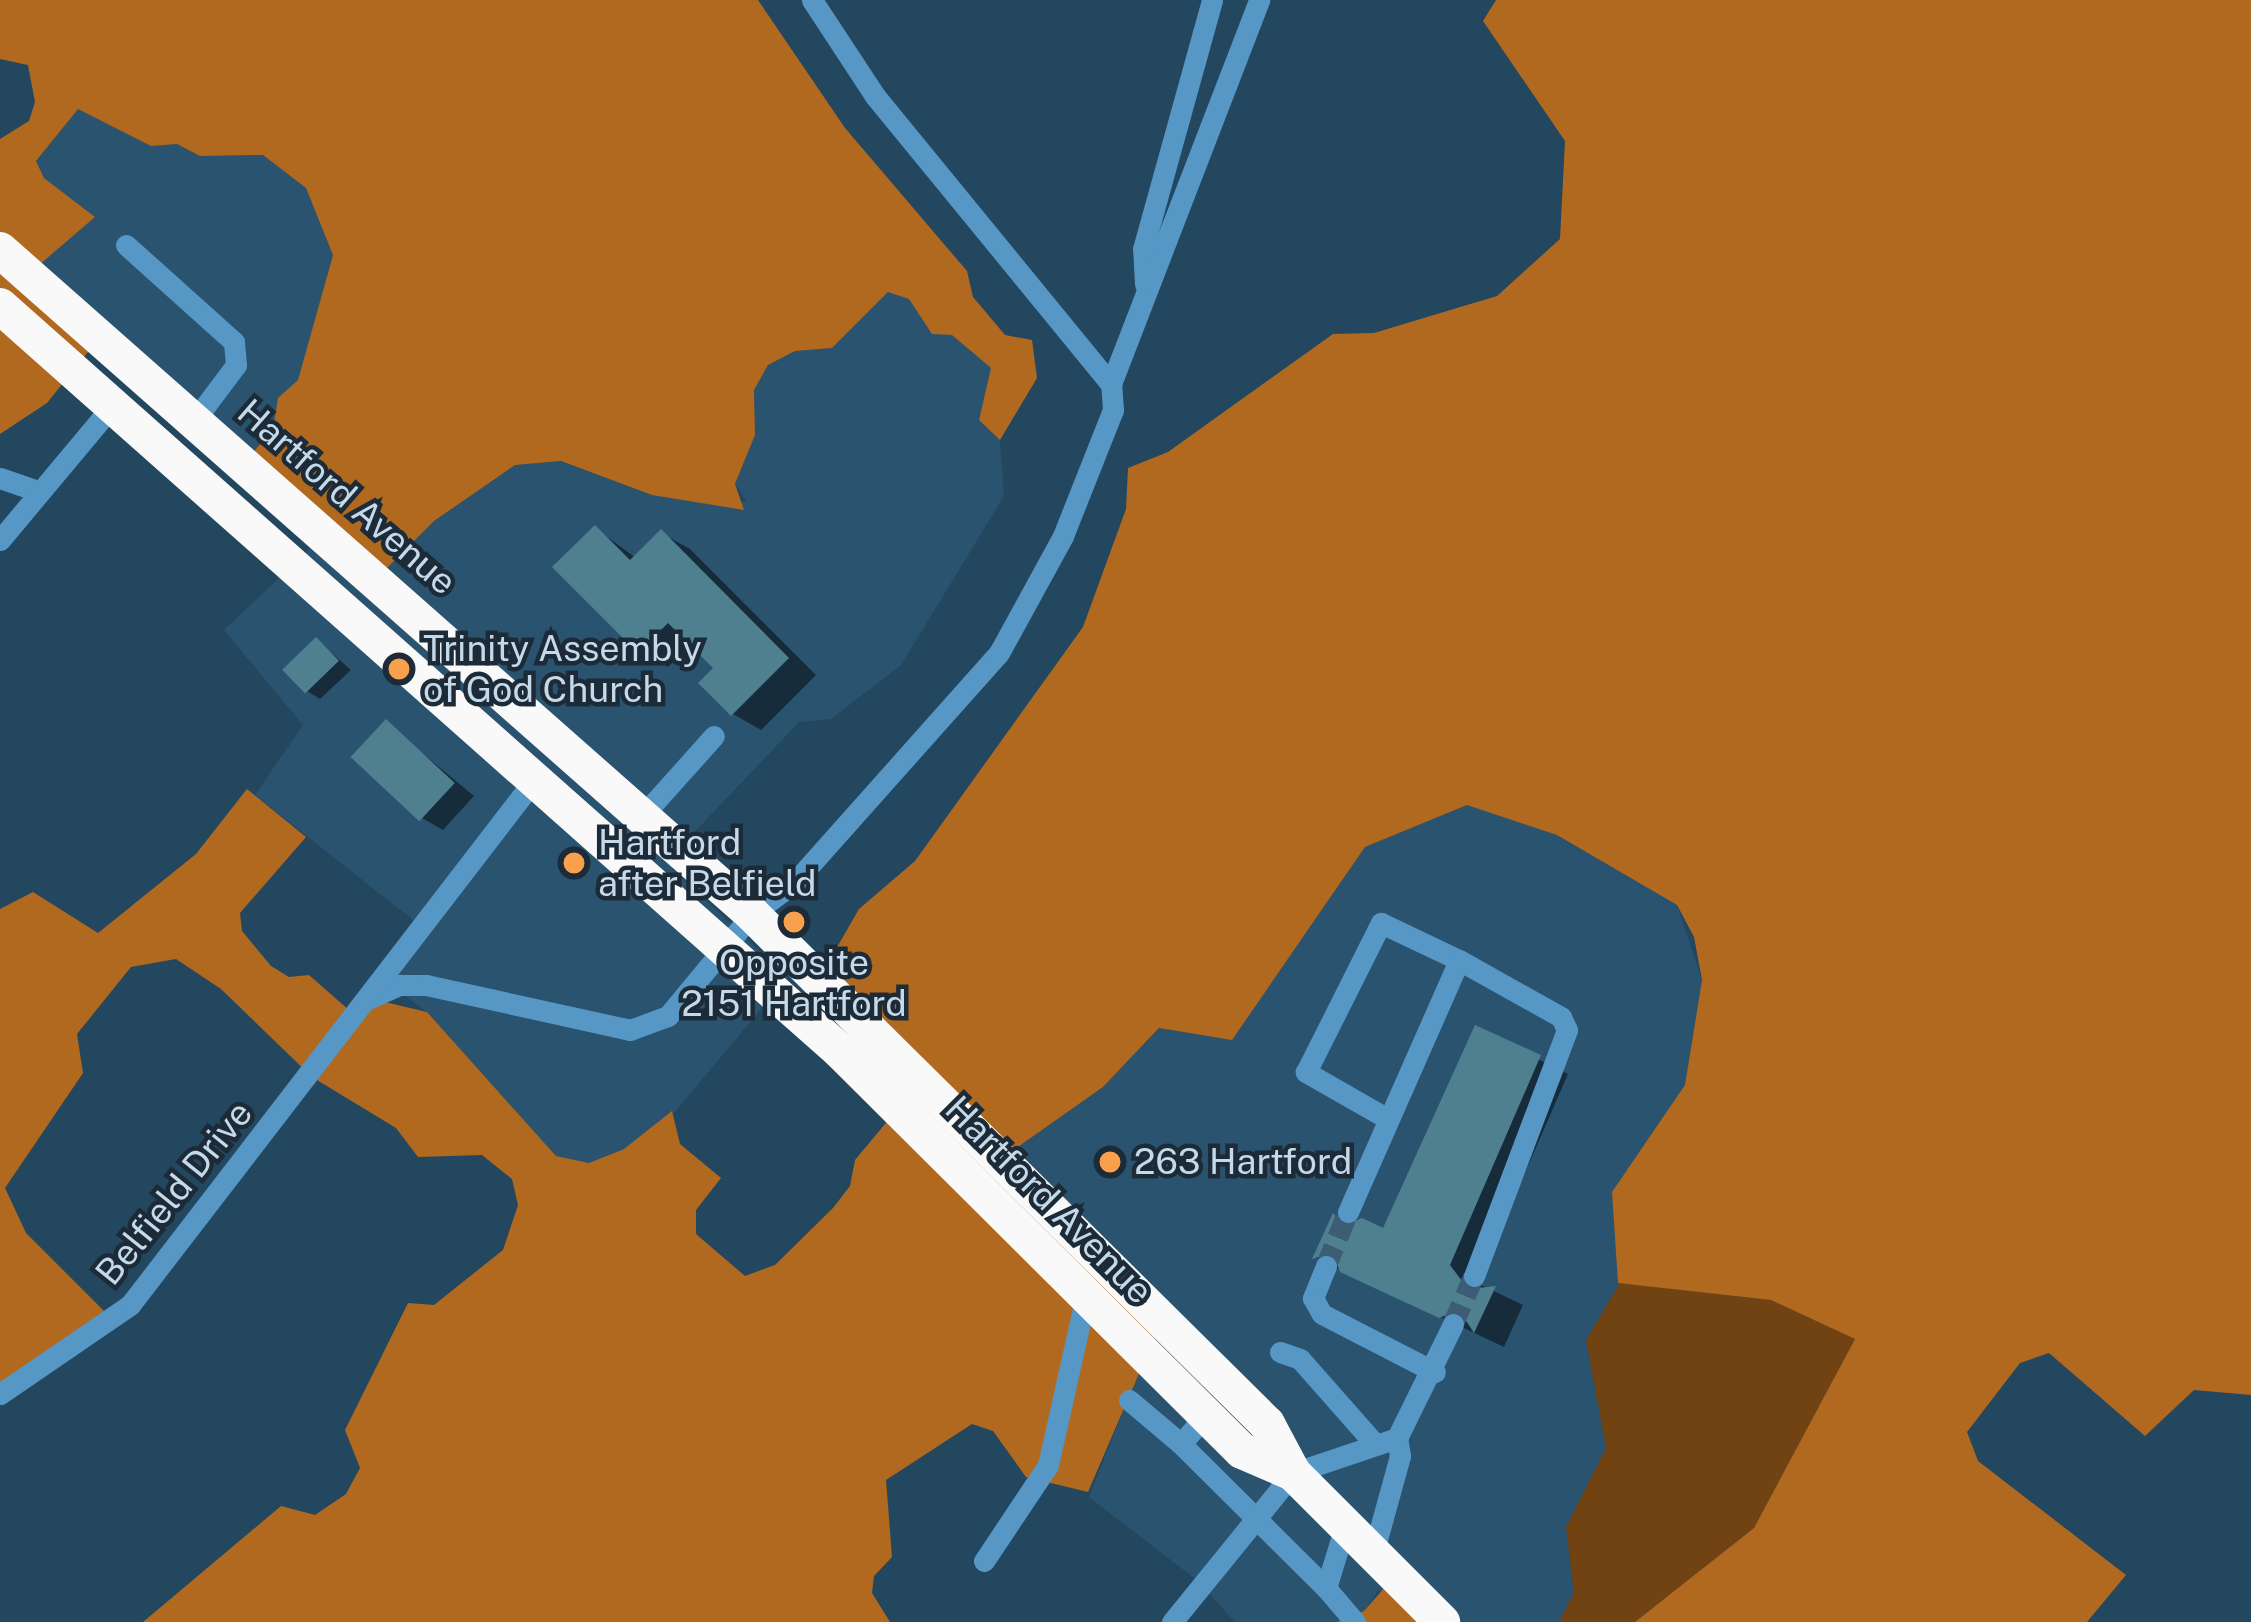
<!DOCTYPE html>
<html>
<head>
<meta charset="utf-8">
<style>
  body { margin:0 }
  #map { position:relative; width:2251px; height:1622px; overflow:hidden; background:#244760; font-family:"Public Sans",sans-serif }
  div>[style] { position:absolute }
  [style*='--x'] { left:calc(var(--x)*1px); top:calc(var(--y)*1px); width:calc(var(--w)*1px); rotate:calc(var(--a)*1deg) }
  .built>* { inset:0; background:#2a5370 }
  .green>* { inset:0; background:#724312 }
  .forest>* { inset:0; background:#b0691e }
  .shadow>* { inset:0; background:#0007 }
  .building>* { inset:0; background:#4f8090; transform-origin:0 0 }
  .minor-tunnel>* { height:21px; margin-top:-10.5px; transform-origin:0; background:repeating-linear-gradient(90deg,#3c5d74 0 21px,transparent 0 31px) }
  .minor>* { height:21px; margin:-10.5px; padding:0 10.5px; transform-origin:10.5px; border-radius:10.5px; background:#5697c6 }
  .highway>* { height:36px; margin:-18px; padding:0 18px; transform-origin:18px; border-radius:18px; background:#f9f9f9 }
  .dots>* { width:33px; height:33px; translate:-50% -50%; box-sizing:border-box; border:6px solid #1c2b37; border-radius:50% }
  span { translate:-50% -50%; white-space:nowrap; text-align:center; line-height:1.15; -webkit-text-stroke:9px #1c2b37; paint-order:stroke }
  .street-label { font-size:36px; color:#c6d9e8 }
  .poi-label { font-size:36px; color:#c6d9e8 }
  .left { translate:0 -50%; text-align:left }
</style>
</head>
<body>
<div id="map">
  <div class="built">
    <i style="clip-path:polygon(78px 108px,151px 146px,177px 144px,200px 156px,263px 155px,306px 187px,333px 255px,298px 380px,278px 398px,273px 428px,244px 464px,31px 272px,95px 217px,44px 178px,36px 161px)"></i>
    <i style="clip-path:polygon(888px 292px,909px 299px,992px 368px,979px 420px,1000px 440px,1004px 496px,901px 665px,831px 719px,799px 722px,686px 841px,672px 869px,788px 977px,673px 1114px,624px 1149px,589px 1163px,556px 1156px,427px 1012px,382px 979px,417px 923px,255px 795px,303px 725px,224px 630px,316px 543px,369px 586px,434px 521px,515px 465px,561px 461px,652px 495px,747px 502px,735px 484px,755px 435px,754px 389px,768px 365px,795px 351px,832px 348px)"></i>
    <i style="clip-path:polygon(1467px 805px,1557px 835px,1677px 905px,1702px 980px,1685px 1086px,1612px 1192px,1620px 1283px,1586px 1340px,1606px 1448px,1566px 1527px,1574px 1593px,1559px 1622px,1453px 1622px,1379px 1590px,1364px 1611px,1337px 1622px,1235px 1622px,1198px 1581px,1089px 1497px,1152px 1338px,992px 1165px,1103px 1087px,1160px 1028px,1232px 1039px,1365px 847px)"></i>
  </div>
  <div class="green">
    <i style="clip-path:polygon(1620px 1283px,1771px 1300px,1855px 1339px,1754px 1528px,1635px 1622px,1559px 1622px,1574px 1593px,1566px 1527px,1606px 1448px,1586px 1340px)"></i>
  </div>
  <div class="forest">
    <i style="clip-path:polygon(0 0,758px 0,845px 128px,967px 271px,973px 297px,1005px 335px,1032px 340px,1037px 378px,1000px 440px,979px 420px,991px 368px,952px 335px,932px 334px,909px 299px,888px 292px,832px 348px,795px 351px,768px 365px,754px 390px,755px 435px,735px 484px,744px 510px,652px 495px,561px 461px,515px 465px,434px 521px,369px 586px,239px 470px,273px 428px,278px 398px,298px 380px,333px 255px,306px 188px,263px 155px,200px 156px,177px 144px,151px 146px,78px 109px,36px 161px,44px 178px,95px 217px,31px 272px,96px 342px,47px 403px,0 434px,0 139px,29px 121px,35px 102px,28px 65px,0 59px)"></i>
    <i style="clip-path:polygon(1496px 0,2251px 0,2251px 1395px,2194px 1390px,2145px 1436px,2049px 1353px,2020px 1363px,1967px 1432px,1978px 1461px,2126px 1575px,2087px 1622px,1635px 1622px,1754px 1528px,1855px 1339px,1771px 1300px,1618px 1283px,1612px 1192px,1685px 1085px,1702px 980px,1694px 937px,1677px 905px,1557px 835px,1467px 805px,1365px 847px,1232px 1040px,1159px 1028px,1103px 1087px,992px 1165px,1156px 1334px,1088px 1492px,1026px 1477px,993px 1431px,972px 1424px,886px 1480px,892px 1557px,874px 1576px,872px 1593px,890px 1622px,143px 1622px,281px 1506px,315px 1515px,346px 1494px,360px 1468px,345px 1430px,408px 1303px,434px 1305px,503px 1250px,518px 1205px,512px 1179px,482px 1155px,418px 1157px,396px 1128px,312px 1077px,221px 989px,176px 959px,131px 967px,77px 1034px,83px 1073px,5px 1188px,26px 1233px,111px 1318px,0 1385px,0 909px,33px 892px,98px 933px,196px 854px,247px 789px,306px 837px,240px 913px,242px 931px,271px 966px,289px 977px,309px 975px,350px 1011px,385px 1002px,427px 1012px,556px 1156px,589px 1163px,624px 1149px,672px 1111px,680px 1144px,721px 1178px,696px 1210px,696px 1234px,745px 1276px,775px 1265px,833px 1208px,850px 1186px,855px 1160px,910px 1094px,809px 996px,859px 909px,915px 861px,1083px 627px,1126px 509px,1128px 468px,1168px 452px,1333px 334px,1374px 333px,1497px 296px,1560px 239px,1565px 141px,1483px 21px)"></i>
    <i style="clip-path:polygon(1400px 1570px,1453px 1622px,1337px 1622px,1364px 1611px)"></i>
  </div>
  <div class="shadow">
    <i style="clip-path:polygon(595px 528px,636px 558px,661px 533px,690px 549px,816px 675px,761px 730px,733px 714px,717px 668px,692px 643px,668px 667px,640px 651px)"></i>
    <i style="clip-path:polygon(317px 640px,351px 670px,320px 699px,307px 691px)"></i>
    <i style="clip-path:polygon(386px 723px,474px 796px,443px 830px,422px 818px)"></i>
    <i style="clip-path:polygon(1477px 1029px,1568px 1074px,1477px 1283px,1523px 1305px,1504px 1347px,1316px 1258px,1335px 1217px,1385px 1232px)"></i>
  </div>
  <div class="building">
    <i style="clip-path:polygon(595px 525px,630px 560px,661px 529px,789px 658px,731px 716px,698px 683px,713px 668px,668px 623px,638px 653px,552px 567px)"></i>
    <i style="left:316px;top:637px;width:33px;height:47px;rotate:46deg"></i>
    <i style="left:386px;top:719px;width:94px;height:52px;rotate:43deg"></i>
    <i style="clip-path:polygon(1475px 1025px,1541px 1055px,1450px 1265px,1468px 1289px,1496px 1286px,1474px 1333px,1459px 1310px,1439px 1318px,1340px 1272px,1333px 1253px,1312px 1259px,1333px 1213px,1343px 1226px,1362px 1218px,1383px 1228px)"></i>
  </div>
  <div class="minor-tunnel">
    <i style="--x:1326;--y:1266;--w:58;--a:-67.8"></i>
    <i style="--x:1453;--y:1324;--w:52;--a:-66.4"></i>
  </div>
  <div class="minor">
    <i style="--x:812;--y:0;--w:115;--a:56.7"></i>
    <i style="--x:875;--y:96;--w:372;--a:50.7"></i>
    <i style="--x:1111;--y:384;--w:412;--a:-68.9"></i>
    <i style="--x:126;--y:245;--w:145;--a:41.9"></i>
    <i style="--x:234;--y:342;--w:23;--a:85"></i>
    <i style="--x:236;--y:365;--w:70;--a:126.9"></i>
    <i style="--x:1145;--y:284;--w:35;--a:-93"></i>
    <i style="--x:1143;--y:249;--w:258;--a:-74.5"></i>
    <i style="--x:0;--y:478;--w:39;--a:19"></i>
    <i style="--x:0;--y:540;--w:176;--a:-50.1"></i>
    <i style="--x:643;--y:815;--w:106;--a:-48.1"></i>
    <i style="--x:368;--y:999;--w:35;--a:-24"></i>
    <i style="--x:400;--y:985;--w:26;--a:0"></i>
    <i style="--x:426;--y:985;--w:209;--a:12.4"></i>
    <i style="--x:630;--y:1030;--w:40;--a:-20.2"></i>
    <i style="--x:668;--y:1016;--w:132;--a:-50.5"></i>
    <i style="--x:752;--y:914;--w:52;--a:-36.4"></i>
    <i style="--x:794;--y:883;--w:308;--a:-48.3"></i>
    <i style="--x:999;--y:653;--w:133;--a:-61.3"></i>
    <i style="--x:1063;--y:536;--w:136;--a:-68.4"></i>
    <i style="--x:1113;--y:410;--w:26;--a:-94"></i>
    <i style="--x:1388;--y:1119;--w:95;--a:-150.2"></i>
    <i style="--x:1306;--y:1072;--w:167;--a:-63.3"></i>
    <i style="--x:1381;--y:923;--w:86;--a:25.4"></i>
    <i style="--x:1348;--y:1212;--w:275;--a:-66.2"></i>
    <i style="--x:1459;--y:960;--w:117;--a:29.2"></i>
    <i style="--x:1561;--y:1017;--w:14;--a:65"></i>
    <i style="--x:1567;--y:1030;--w:263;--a:110.7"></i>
    <i style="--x:1326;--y:1266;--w:35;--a:112"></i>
    <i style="--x:1313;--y:1298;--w:18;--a:61"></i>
    <i style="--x:1322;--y:1314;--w:127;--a:27.2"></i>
    <i style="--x:1280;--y:1352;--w:21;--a:19"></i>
    <i style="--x:1300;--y:1359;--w:113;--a:48.6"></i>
    <i style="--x:0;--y:1394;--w:158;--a:-34.4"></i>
    <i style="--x:130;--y:1305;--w:669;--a:-52.41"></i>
    <i style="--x:1129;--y:1400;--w:68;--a:40.2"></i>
    <i style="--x:1206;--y:1415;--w:38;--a:131"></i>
    <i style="--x:1181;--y:1444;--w:204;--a:44.8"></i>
    <i style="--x:1345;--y:1526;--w:65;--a:107"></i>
    <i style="--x:1326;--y:1588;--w:45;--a:49.5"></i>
    <i style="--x:1373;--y:1554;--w:102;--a:-74.6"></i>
    <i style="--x:1400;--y:1456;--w:18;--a:-99"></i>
    <i style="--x:1397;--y:1438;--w:127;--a:-63.8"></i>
    <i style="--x:984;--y:1561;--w:115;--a:-56.3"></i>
    <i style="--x:1048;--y:1465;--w:170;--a:-77.4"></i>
    <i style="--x:1172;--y:1622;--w:192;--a:-50.9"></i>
    <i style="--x:1293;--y:1473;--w:110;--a:-18.6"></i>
  </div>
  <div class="highway">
    <i style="--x:0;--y:250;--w:1003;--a:41.44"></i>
    <i style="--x:752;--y:914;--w:725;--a:44.72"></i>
    <i style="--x:1267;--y:1424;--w:55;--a:62"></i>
    <i style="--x:1293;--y:1473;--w:211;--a:45"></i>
    <i style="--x:0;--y:306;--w:1123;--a:41.57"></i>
    <i style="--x:840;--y:1051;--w:567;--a:44.86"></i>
    <i style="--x:1242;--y:1451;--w:56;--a:23.3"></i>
  </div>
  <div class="dots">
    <i style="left:399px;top:669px;background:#f8a04b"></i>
    <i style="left:574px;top:863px;background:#f8a04b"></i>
    <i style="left:794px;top:922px;background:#f8a04b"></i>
    <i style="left:1110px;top:1162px;background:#f8a04b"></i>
  </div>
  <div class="street-label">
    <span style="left:347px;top:497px;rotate:41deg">Hartford Avenue</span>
    <span style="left:174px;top:1193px;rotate:-51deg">Belfield Drive</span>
    <span style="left:1049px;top:1200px;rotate:45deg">Hartford Avenue</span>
  </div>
  <div class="poi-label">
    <span class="left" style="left:423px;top:669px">Trinity Assembly<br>of God Church</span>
    <span class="left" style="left:598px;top:863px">Hartford<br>after Belfield</span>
    <span style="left:794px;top:983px">Opposite<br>2151 Hartford</span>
    <span class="left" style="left:1134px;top:1162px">263 Hartford</span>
  </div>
</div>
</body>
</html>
